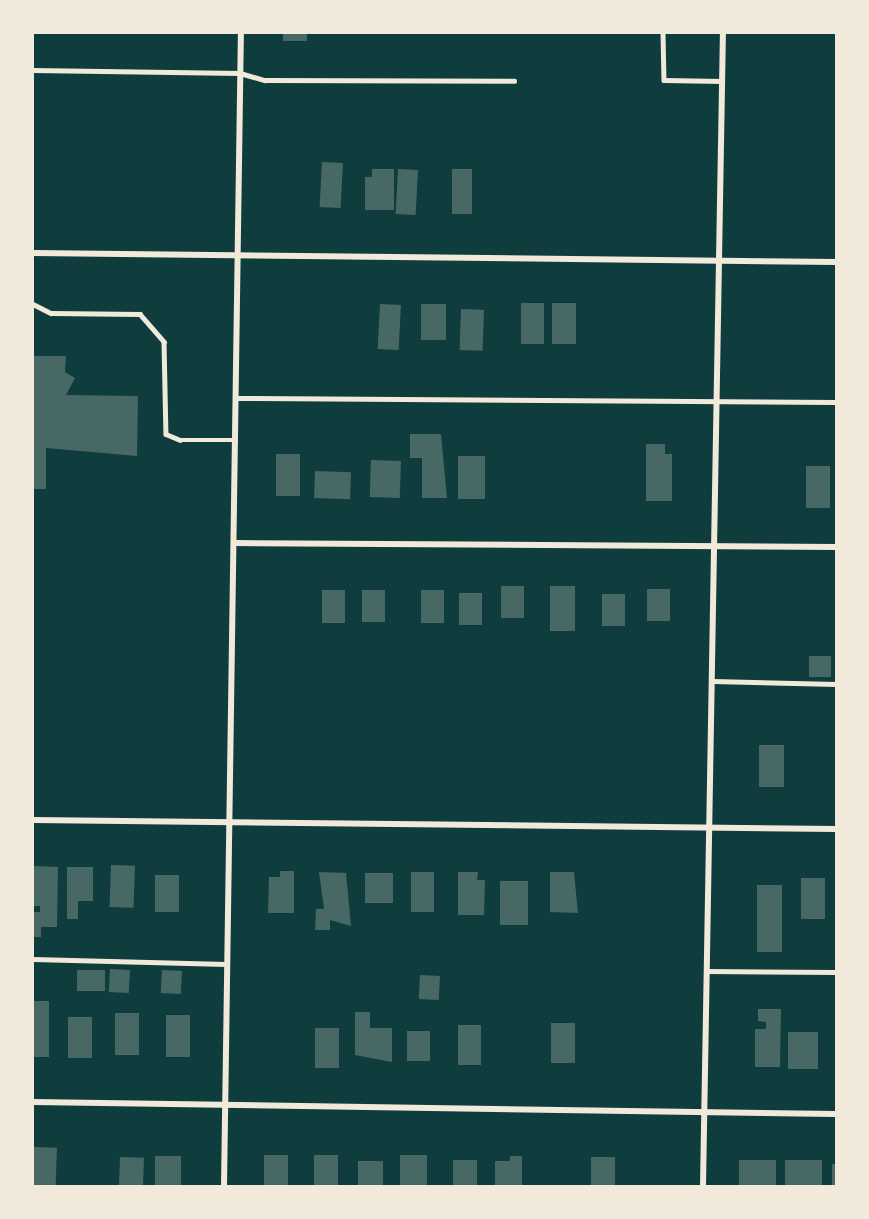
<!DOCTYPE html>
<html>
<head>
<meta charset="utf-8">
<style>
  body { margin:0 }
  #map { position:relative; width:869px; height:1219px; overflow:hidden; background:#0f3d3e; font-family:"PT Sans",sans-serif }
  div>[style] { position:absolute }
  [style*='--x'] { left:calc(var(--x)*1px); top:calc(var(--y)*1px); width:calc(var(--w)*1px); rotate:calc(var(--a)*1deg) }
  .building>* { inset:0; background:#486865; transform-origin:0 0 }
  .service>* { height:4.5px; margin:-2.25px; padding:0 2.25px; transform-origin:2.25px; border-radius:2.25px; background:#f1e9da }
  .minor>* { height:6px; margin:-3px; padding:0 3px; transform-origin:3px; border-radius:3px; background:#f1e9da }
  span { translate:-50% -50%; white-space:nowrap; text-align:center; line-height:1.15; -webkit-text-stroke:5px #f1e9da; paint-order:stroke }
  .frame { position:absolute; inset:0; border:34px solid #f1e9da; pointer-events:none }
</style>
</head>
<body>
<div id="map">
  <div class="building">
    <i style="left:283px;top:33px;width:24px;height:8px"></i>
    <i style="left:322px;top:162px;width:21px;height:45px;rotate:3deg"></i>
    <i style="clip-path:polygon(372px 169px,394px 169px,394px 210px,365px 210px,365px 177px,372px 177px)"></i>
    <i style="left:398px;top:169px;width:20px;height:45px;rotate:3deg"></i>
    <i style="left:452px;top:169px;width:20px;height:45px"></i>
    <i style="left:521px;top:303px;width:23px;height:41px"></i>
    <i style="left:552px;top:303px;width:24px;height:41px"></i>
    <i style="left:380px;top:304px;width:21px;height:45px;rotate:3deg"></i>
    <i style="left:421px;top:304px;width:25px;height:36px"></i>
    <i style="left:461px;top:309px;width:23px;height:41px;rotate:2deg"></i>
    <i style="clip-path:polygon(33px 356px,66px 356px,65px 372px,75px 378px,66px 395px,138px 396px,137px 456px,46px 448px,46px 489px,33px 489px)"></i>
    <i style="clip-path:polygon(410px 434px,441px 434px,447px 498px,422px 498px,422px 458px,410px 458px)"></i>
    <i style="clip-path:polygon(646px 444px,665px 444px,665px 454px,672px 454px,672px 501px,646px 501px)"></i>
    <i style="left:276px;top:454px;width:24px;height:42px"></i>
    <i style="left:458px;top:456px;width:27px;height:43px"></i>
    <i style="left:371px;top:460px;width:30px;height:37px;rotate:2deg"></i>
    <i style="left:806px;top:466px;width:24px;height:42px"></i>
    <i style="left:315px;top:471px;width:36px;height:27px;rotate:2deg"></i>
    <i style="left:501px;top:586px;width:23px;height:32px"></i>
    <i style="left:550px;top:586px;width:25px;height:45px"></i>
    <i style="left:647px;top:589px;width:23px;height:32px"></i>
    <i style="left:322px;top:590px;width:23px;height:33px"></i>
    <i style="left:362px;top:590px;width:23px;height:32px"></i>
    <i style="left:421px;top:590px;width:23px;height:33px"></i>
    <i style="left:459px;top:593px;width:23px;height:32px"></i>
    <i style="left:602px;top:594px;width:23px;height:32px"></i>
    <i style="left:809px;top:656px;width:22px;height:21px"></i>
    <i style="left:759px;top:745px;width:25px;height:42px"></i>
    <i style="left:111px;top:865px;width:24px;height:42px;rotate:2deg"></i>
    <i style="clip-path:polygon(34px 866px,58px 867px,57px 927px,41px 927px,41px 937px,33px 937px,33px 912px,40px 912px,40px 906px,34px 906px)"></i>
    <i style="clip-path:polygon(67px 867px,93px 867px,93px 901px,78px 901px,78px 919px,67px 919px)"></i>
    <i style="clip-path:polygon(280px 871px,294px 871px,294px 913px,268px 913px,269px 877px,280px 877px)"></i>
    <i style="clip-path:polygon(319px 872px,346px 873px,351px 926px,330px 920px,330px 930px,315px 930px,316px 909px,324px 909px)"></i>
    <i style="left:411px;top:872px;width:23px;height:40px"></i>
    <i style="clip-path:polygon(458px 872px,478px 872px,477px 880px,485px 880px,484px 915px,458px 915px)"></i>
    <i style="clip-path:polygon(550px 872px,574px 872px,578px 913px,550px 912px)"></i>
    <i style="left:365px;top:873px;width:28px;height:30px"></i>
    <i style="left:155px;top:875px;width:24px;height:37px"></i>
    <i style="left:801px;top:878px;width:24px;height:41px"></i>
    <i style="left:500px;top:881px;width:28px;height:44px"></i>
    <i style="left:757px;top:885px;width:25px;height:67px"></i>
    <i style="left:110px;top:969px;width:20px;height:23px;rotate:3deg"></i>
    <i style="left:77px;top:970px;width:28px;height:21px"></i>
    <i style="left:162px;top:970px;width:20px;height:23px;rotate:3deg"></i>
    <i style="left:420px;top:975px;width:20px;height:24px;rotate:3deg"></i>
    <i style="left:34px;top:1001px;width:15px;height:56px"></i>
    <i style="clip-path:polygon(758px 1009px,781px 1009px,780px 1067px,755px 1067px,755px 1029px,766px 1029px,766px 1022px,758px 1021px)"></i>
    <i style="clip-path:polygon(355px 1012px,370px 1012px,370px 1028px,392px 1028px,392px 1062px,355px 1055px)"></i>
    <i style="left:115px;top:1013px;width:24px;height:42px"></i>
    <i style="left:166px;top:1015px;width:24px;height:42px"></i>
    <i style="left:68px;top:1017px;width:24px;height:41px"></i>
    <i style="left:551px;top:1023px;width:24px;height:40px"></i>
    <i style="left:458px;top:1025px;width:23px;height:40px"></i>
    <i style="left:315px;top:1028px;width:24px;height:40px"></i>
    <i style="left:407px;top:1031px;width:23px;height:30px"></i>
    <i style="left:788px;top:1032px;width:30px;height:37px"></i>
    <i style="left:34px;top:1147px;width:23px;height:39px;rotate:2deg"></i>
    <i style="left:264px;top:1155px;width:24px;height:31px"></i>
    <i style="left:314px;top:1155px;width:24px;height:31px"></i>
    <i style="left:400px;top:1155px;width:27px;height:31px"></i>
    <i style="left:155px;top:1156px;width:26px;height:30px"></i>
    <i style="clip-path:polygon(510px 1156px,522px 1156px,522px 1186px,495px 1186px,495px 1161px,510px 1161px)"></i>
    <i style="left:120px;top:1157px;width:24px;height:29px;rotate:2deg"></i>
    <i style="left:591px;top:1157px;width:24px;height:29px"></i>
    <i style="left:453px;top:1160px;width:24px;height:26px"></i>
    <i style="left:739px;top:1160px;width:37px;height:26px"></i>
    <i style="left:785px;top:1160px;width:37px;height:26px"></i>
    <i style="left:358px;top:1161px;width:25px;height:25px"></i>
    <i style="left:832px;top:1164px;width:4px;height:22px"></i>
  </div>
  <div class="service">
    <i style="--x:663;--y:33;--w:47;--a:88.8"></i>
    <i style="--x:664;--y:80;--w:58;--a:1"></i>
    <i style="--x:33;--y:70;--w:207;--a:0.8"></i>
    <i style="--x:240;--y:73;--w:26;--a:16"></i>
    <i style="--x:265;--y:80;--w:249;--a:0.2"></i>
    <i style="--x:33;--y:304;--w:20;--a:27"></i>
    <i style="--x:51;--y:313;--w:89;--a:0.6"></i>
    <i style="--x:140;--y:314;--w:37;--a:49"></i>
    <i style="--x:164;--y:342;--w:92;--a:88.8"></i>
    <i style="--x:166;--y:434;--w:15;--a:23"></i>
    <i style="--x:180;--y:440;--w:56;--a:0"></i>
    <i style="--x:237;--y:398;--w:599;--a:0.38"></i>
    <i style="--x:713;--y:681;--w:123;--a:1.4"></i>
    <i style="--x:33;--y:959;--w:193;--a:1.5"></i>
    <i style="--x:707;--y:971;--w:129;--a:0.4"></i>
  </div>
  <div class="minor">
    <i style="--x:33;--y:253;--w:803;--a:0.64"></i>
    <i style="--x:234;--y:543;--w:602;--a:0.38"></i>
    <i style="--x:33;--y:820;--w:803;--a:0.64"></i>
    <i style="--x:33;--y:1102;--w:803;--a:0.86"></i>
    <i style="--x:224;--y:1186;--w:1153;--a:-89.16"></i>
    <i style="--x:703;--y:1186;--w:1153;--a:-89.01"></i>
  </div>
  <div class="frame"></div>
</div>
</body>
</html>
